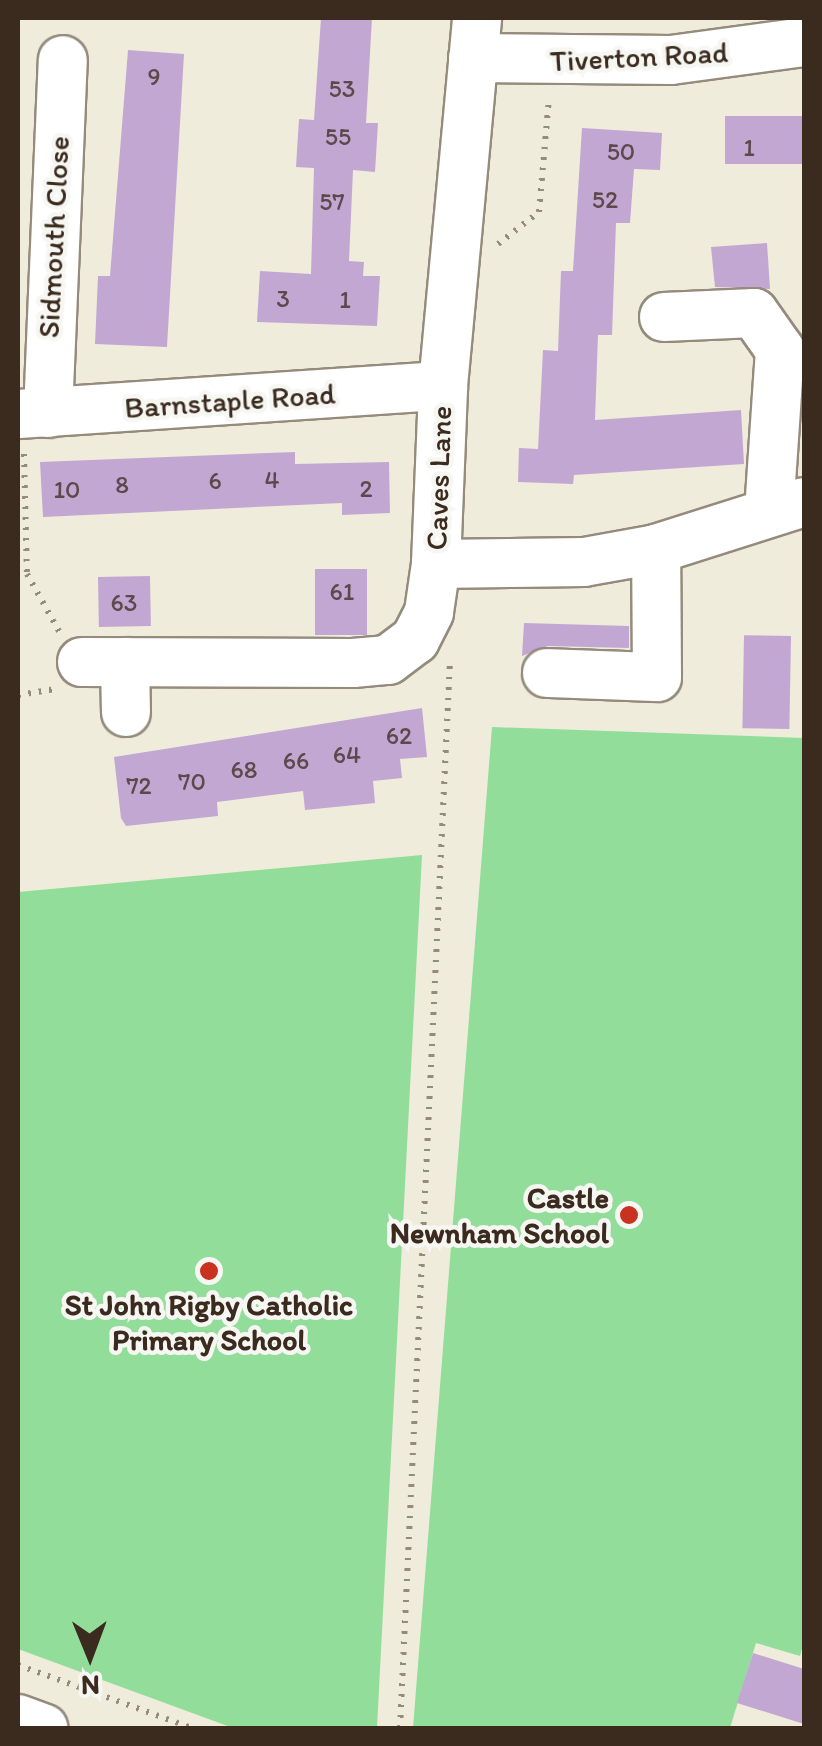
<!DOCTYPE html>
<html>
<head>
<meta charset="utf-8">
<style>
  body { margin:0 }
  #map { position:relative; width:822px; height:1746px; overflow:hidden; background:#efecdb; font-family:Itim,sans-serif }
  div>[style] { position:absolute }
  [style*='--x'] { left:calc(var(--x)*1px); top:calc(var(--y)*1px); width:calc(var(--w)*1px); rotate:calc(var(--a)*1deg) }
  .green>* { inset:0; background:#92dd99 }
  .building>* { inset:0; background:#c3a7d3; transform-origin:0 0 }
  .path>* { height:6px; margin-top:-3px; transform-origin:0; background:repeating-linear-gradient(90deg,#958b7c 0 2.5px,transparent 0 10.5px) }
  .roads { filter:drop-shadow(2px 0 #958b7c) drop-shadow(-2px 0 #958b7c) drop-shadow(0 2px #958b7c) drop-shadow(0 -2px #958b7c) }
  .minor>* { height:48px; margin:-24px; padding:0 24px; transform-origin:24px; border-radius:24px; background:#fff }
  .dots>* { width:28px; height:28px; translate:-50% -50%; box-sizing:border-box; border:5px solid #f6f6f2; border-radius:50% }
  span { translate:-50% -50%; white-space:nowrap; text-align:center; line-height:1.15; -webkit-text-stroke:9px #f6f6f2; paint-order:stroke }
  .number-label { font-size:25px; color:#5d494b }
  .number-label span { -webkit-text-stroke-width:0 }
  .street-label { font-size:30px; color:#3b2a1e }
  .poi-label { font-size:30px; color:#3b2a1e; font-weight:700 }
  .right { translate:-100% -50%; text-align:right }
  .frame { position:absolute; inset:0; border:20px solid #3b2a1e; pointer-events:none }
  .north { position:absolute; left:40px; top:1606px; width:100px; height:100px; -webkit-text-stroke:8px #f6f6f2; paint-order:stroke; rotate:179deg; font-size:28px; font-weight:700; line-height:40px; text-align:center; color:#3b2a1e }
  .north::after { content:''; display:block; margin:auto; width:35px; height:45px; background:#3b2a1e; clip-path:polygon(50% 0,100% 100%,50% 72%,0 100%) }
</style>
</head>
<body>
<div id="map">
  <div class="green">
    <i style="clip-path:polygon(492px 727px,804px 738px,804px 1641px,800px 1656px,756px 1643px,730px 1728px,413px 1728px)"></i>
    <i style="clip-path:polygon(422px 855px,377px 1728px,233px 1728px,18px 1649px,18px 892px)"></i>
  </div>
  <div class="building">
    <i style="clip-path:polygon(321px 18px,372px 18px,366px 123px,378px 123px,375px 172px,353px 170px,349px 261px,364px 262px,363px 276px,380px 276px,377px 326px,257px 322px,260px 271px,311px 274px,314px 168px,296px 167px,299px 119px,314px 120px)"></i>
    <i style="clip-path:polygon(128px 50px,184px 54px,167px 347px,95px 344px,98px 276px,110px 276px)"></i>
    <i style="left:804px;top:116px;width:48px;height:79px;rotate:90deg"></i>
    <i style="clip-path:polygon(582px 128px,662px 133px,660px 170px,634px 169px,630px 223px,616px 223px,612px 335px,598px 335px,595px 420px,741px 410px,744px 464px,574px 475px,573px 484px,518px 482px,519px 448px,538px 449px,543px 350px,558px 351px,561px 271px,573px 271px)"></i>
    <i style="clip-path:polygon(767px 243px,770px 289px,715px 287px,711px 247px)"></i>
    <i style="clip-path:polygon(295px 452px,295px 464px,389px 462px,390px 513px,342px 515px,342px 503px,43px 517px,40px 462px)"></i>
    <i style="left:315px;top:569px;width:52px;height:66px"></i>
    <i style="left:150px;top:576px;width:50px;height:52px;rotate:89deg"></i>
    <i style="clip-path:polygon(524px 623px,629px 626px,629px 648px,548px 646px,522px 656px)"></i>
    <i style="left:791px;top:636px;width:93px;height:47px;rotate:91deg"></i>
    <i style="clip-path:polygon(422px 708px,427px 757px,400px 759px,402px 778px,373px 781px,375px 803px,305px 810px,303px 791px,217px 802px,218px 816px,126px 826px,121px 818px,114px 757px)"></i>
    <i style="clip-path:polygon(753px 1653px,804px 1669px,804px 1724px,737px 1703px)"></i>
  </div>
  <div class="path">
    <i style="--x:498;--y:244;--w:52;--a:-38"></i>
    <i style="--x:539;--y:212;--w:115;--a:-85"></i>
    <i style="--x:24;--y:454;--w:120;--a:88.6"></i>
    <i style="--x:27;--y:574;--w:68;--a:60.8"></i>
    <i style="--x:18;--y:695;--w:38;--a:-9"></i>
    <i style="--x:18;--y:1665;--w:185;--a:19.9"></i>
    <i style="--x:400;--y:1728;--w:1068;--a:-87.32"></i>
  </div>
  <div class="roads">
    <div class="minor">
      <i style="--x:473;--y:58;--w:198;--a:0.6"></i>
      <i style="--x:671;--y:60;--w:134;--a:-7.7"></i>
      <i style="--x:664;--y:317;--w:90;--a:-2.5"></i>
      <i style="--x:754;--y:313;--w:45;--a:54.9"></i>
      <i style="--x:780;--y:350;--w:162;--a:93.9"></i>
      <i style="--x:48;--y:413;--w:353;--a:-87.6"></i>
      <i style="--x:18;--y:414;--w:426;--a:-3.8"></i>
      <i style="--x:436;--y:564;--w:148;--a:-0.8"></i>
      <i style="--x:584;--y:562;--w:73;--a:-10.2"></i>
      <i style="--x:656;--y:549;--w:155;--a:-17.6"></i>
      <i style="--x:82;--y:662;--w:271;--a:0.2"></i>
      <i style="--x:353;--y:663;--w:35;--a:-5"></i>
      <i style="--x:388;--y:660;--w:34;--a:-37"></i>
      <i style="--x:415;--y:640;--w:31;--a:-63"></i>
      <i style="--x:429;--y:612;--w:49;--a:-81.7"></i>
      <i style="--x:436;--y:564;--w:178;--a:-87.7"></i>
      <i style="--x:443;--y:386;--w:370;--a:-84.7"></i>
      <i style="--x:125;--y:662;--w:50;--a:88.9"></i>
      <i style="--x:547;--y:673;--w:110;--a:2.1"></i>
      <i style="--x:657;--y:677;--w:128;--a:-90.4"></i>
      <i style="--x:18;--y:1719;--w:27;--a:20"></i>
    </div>
  </div>
  <div class="dots">
    <i style="left:629px;top:1215px;background:#c8321e"></i>
    <i style="left:209px;top:1271px;background:#c8321e"></i>
  </div>
  <div class="number-label">
    <span style="left:154px;top:76px">9</span>
    <span style="left:342px;top:88px">53</span>
    <span style="left:338px;top:136px">55</span>
    <span style="left:749px;top:147px">1</span>
    <span style="left:621px;top:151px">50</span>
    <span style="left:605px;top:199px">52</span>
    <span style="left:332px;top:201px">57</span>
    <span style="left:283px;top:298px">3</span>
    <span style="left:345px;top:299px">1</span>
    <span style="left:272px;top:479px">4</span>
    <span style="left:215px;top:480px">6</span>
    <span style="left:122px;top:484px">8</span>
    <span style="left:366px;top:488px">2</span>
    <span style="left:67px;top:489px">10</span>
    <span style="left:342px;top:591px">61</span>
    <span style="left:124px;top:602px">63</span>
    <span style="left:399px;top:735px">62</span>
    <span style="left:347px;top:754px">64</span>
    <span style="left:296px;top:760px">66</span>
    <span style="left:244px;top:769px">68</span>
    <span style="left:192px;top:781px">70</span>
    <span style="left:139px;top:785px">72</span>
  </div>
  <div class="street-label">
    <span style="left:639px;top:57px;rotate:-3deg">Tiverton Road</span>
    <span style="left:54px;top:237px;rotate:-87deg">Sidmouth Close</span>
    <span style="left:230px;top:401px;rotate:-4deg">Barnstaple Road</span>
    <span style="left:439px;top:478px;rotate:-88deg">Caves Lane</span>
  </div>
  <div class="poi-label">
    <span class="right" style="left:609px;top:1215px">Castle<br>Newnham School</span>
    <span style="left:209px;top:1322px">St John Rigby Catholic<br>Primary School</span>
  </div>
  <div class="frame"></div>
  <div class="north">N</div>
</div>
</body>
</html>
